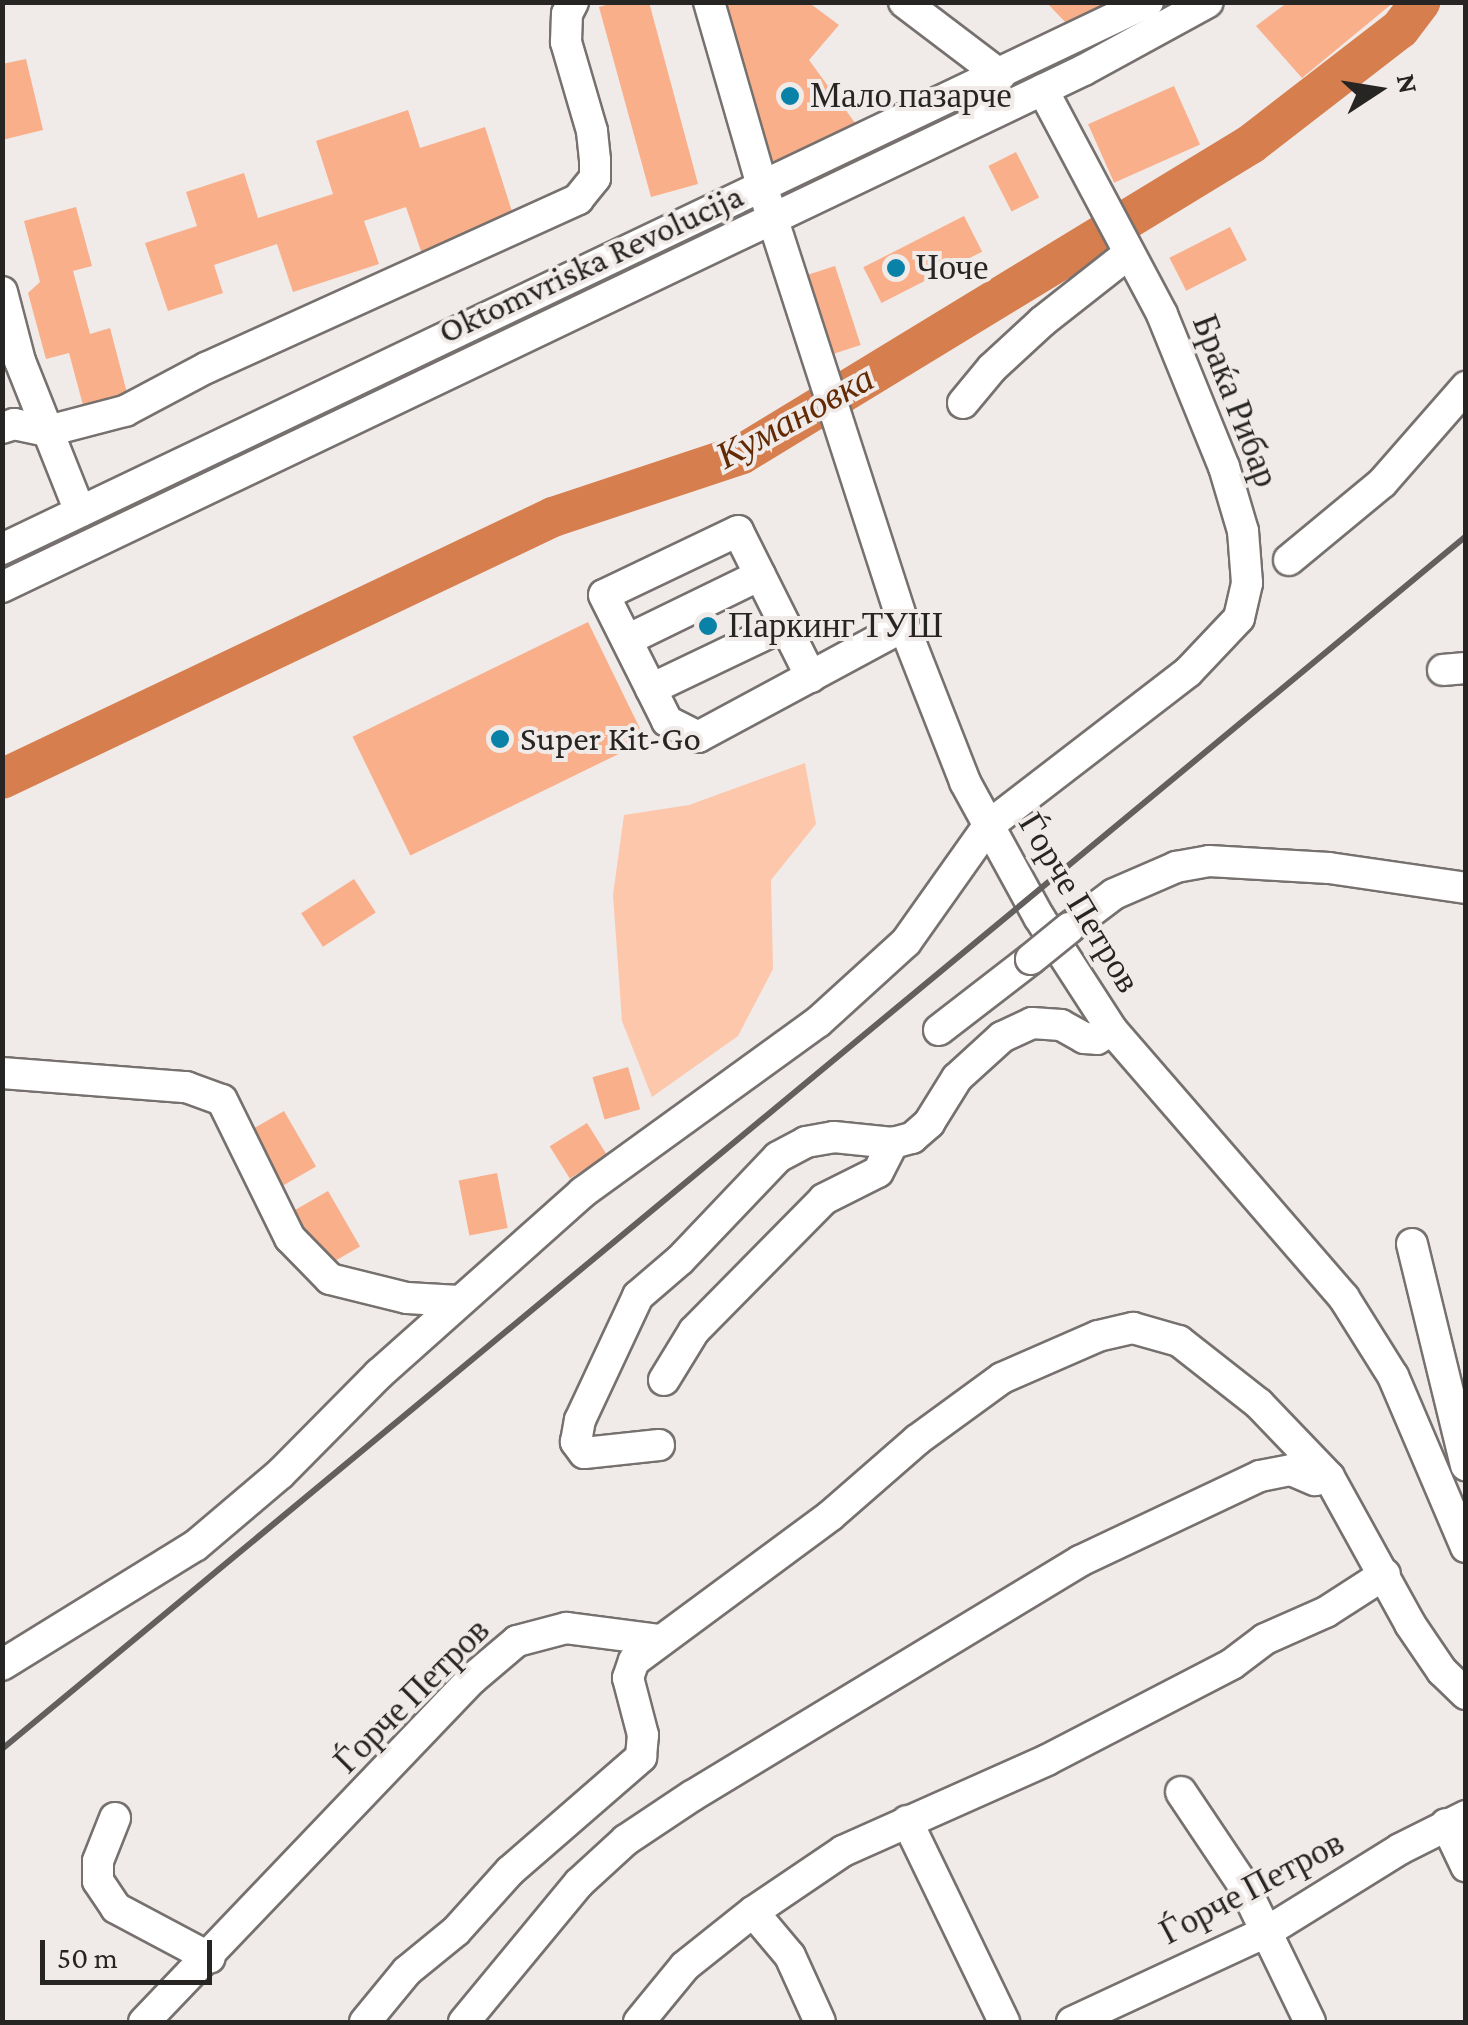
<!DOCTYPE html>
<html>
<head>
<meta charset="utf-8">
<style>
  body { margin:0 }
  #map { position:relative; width:1468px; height:2025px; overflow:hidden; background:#f0eae8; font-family:"Crimson Pro",serif }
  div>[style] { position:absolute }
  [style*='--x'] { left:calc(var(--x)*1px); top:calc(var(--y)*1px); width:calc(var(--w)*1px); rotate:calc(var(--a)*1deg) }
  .green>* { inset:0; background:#fdc7ab }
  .river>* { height:40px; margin:-20px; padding:0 20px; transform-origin:20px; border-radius:20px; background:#d67e4e }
  .building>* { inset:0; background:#f9af89; transform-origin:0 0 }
  .roads { filter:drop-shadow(2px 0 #76716f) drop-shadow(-2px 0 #76716f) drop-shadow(0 2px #76716f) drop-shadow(0 -2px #76716f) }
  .minor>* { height:30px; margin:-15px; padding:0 15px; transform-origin:15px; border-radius:15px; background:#fff }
  .rail>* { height:6px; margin:-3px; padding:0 3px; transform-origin:3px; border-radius:3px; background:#625f5e }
  .bridges { filter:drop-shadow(2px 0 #76716f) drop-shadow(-2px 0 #76716f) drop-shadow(0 2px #76716f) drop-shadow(0 -2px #76716f) }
  .minor-bridge>* { height:30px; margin:-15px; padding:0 15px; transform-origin:15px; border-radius:15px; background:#fff }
  .dots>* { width:28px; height:28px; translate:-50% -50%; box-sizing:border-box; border:5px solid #f0eae8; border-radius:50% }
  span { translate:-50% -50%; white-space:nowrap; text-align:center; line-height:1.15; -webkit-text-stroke:8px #f0eae8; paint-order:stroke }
  .poi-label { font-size:35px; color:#272524 }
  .left { translate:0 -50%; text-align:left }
  .street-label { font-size:35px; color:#272524 }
  .water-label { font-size:38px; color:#632a04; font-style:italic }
  .frame { position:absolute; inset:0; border:5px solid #272524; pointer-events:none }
  .north { position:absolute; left:1328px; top:40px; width:100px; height:100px; -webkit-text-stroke:8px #f0eae8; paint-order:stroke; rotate:78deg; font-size:28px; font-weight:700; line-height:40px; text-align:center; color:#272524 }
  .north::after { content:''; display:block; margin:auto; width:35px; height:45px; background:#272524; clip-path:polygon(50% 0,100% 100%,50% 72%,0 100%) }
  .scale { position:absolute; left:40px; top:1940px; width:172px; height:45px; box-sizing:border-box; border:5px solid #272524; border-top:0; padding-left:12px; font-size:30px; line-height:35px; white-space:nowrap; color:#272524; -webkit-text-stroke:8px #f0eae8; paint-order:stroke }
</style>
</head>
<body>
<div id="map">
  <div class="green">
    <i style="clip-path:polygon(805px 763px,816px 824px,771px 880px,773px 969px,738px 1036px,652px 1097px,622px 1021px,613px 895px,624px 815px,689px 805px)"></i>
  </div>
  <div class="river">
    <i style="--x:2;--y:779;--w:610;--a:-25.43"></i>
    <i style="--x:553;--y:517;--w:199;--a:-18.4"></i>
    <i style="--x:742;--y:454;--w:596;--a:-31.34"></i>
    <i style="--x:1251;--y:144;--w:188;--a:-37.7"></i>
    <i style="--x:1400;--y:29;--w:34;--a:-53"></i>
  </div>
  <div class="building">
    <i style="clip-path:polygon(617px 2px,649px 2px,698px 184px,651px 197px,599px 7px)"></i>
    <i style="clip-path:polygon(720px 2px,808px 2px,839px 25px,809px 60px,861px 131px,766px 176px)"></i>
    <i style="clip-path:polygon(1046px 2px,1110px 2px,1069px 26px)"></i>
    <i style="clip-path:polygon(1288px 2px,1394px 2px,1302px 78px,1256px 26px)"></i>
    <i style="clip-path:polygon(26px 59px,43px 130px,2px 140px,2px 64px)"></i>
    <i style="left:1174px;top:86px;width:64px;height:94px;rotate:66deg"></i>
    <i style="clip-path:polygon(408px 110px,420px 148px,485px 127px,516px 224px,422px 254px,406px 207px,364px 221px,379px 264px,293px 292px,277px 244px,214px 265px,223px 293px,168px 311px,145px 243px,197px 226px,186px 192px,244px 173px,258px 218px,333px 194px,316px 141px)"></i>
    <i style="left:1016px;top:152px;width:51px;height:31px;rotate:63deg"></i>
    <i style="clip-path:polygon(76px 207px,92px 266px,73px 271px,90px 334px,110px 328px,127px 393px,83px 405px,69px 353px,46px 359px,28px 293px,40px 282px,24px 221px)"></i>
    <i style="left:964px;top:216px;width:40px;height:113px;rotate:63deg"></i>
    <i style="left:1230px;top:227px;width:37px;height:68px;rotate:63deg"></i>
    <i style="left:835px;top:266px;width:83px;height:30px;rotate:72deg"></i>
    <i style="left:588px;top:622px;width:132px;height:262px;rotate:64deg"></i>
    <i style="left:354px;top:879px;width:40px;height:63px;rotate:57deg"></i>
    <i style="left:628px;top:1067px;width:44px;height:37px;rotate:74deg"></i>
    <i style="left:284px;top:1111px;width:64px;height:42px;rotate:60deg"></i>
    <i style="left:587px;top:1123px;width:38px;height:44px;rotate:58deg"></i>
    <i style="left:497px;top:1173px;width:56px;height:39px;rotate:79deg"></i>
    <i style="left:328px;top:1191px;width:64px;height:42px;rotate:60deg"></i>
  </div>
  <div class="roads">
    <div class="minor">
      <i style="--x:709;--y:2;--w:191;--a:73.9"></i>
      <i style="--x:762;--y:186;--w:462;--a:72.1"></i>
      <i style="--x:904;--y:626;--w:168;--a:68.6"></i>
      <i style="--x:965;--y:782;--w:154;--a:61.3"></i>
      <i style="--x:1039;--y:917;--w:135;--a:57.1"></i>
      <i style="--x:1112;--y:1030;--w:354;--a:49.1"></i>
      <i style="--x:1344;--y:1298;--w:92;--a:57.9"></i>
      <i style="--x:1393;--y:1376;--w:186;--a:66.9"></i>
      <i style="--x:904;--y:2;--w:121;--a:37.2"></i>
      <i style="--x:2;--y:292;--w:71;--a:75.4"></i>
      <i style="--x:20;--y:361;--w:162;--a:68.3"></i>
      <i style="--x:963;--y:403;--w:45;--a:-50.4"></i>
      <i style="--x:992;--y:368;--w:69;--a:-42.7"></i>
      <i style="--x:1043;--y:321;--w:108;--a:-38.2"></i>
      <i style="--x:2;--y:428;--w:13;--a:-18"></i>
      <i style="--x:14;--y:424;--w:35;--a:12"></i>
      <i style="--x:48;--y:431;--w:80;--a:-14.6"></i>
      <i style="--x:125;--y:411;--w:92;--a:-28"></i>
      <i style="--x:206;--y:368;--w:409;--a:-24.4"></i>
      <i style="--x:578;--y:199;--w:27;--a:-51"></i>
      <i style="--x:595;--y:178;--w:18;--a:-90"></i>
      <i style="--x:595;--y:160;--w:29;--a:-96"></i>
      <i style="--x:592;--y:131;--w:93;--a:-106.3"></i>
      <i style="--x:566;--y:42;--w:28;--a:-88"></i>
      <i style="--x:567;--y:14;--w:13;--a:-63"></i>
      <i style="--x:2;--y:549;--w:1270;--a:-25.52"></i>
      <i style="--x:1289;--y:560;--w:121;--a:-39.6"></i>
      <i style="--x:1382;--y:483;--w:128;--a:-48.8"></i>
      <i style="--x:2;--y:587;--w:1199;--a:-25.54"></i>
      <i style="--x:1084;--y:70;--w:141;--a:-28.7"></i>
      <i style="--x:627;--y:640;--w:148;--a:-26"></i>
      <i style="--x:1443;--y:670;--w:23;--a:-5"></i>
      <i style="--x:811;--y:677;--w:163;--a:-116.6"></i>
      <i style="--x:738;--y:531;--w:148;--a:154.5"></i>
      <i style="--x:604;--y:595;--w:141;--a:63.4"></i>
      <i style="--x:667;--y:721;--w:35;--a:27"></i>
      <i style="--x:698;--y:737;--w:234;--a:-28.3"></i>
      <i style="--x:651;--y:689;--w:148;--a:-25.5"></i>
      <i style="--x:1069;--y:928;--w:56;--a:-37.1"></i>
      <i style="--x:1114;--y:894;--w:68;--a:-23.5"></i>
      <i style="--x:1176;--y:867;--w:34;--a:-10"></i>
      <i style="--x:1209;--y:861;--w:120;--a:3.3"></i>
      <i style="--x:1329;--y:868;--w:138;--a:8.3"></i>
      <i style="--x:939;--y:1030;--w:116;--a:-37.7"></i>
      <i style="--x:2;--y:1073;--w:185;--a:4.4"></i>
      <i style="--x:186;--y:1087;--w:38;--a:20"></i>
      <i style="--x:222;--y:1100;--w:154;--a:63.8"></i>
      <i style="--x:290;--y:1238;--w:57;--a:45.7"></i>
      <i style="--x:330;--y:1279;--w:79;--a:13.9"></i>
      <i style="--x:407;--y:1298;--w:52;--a:3.3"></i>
      <i style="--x:1412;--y:1244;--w:228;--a:76.3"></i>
      <i style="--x:664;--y:1380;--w:57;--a:-58.5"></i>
      <i style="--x:694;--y:1331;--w:185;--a:-45.4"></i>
      <i style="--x:824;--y:1199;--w:60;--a:-26.6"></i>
      <i style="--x:878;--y:1172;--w:33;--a:-63"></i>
      <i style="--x:659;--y:1445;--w:75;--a:173.9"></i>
      <i style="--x:584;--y:1453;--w:14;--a:-126"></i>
      <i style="--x:576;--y:1442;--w:22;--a:-80"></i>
      <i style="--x:580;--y:1420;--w:137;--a:-64.9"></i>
      <i style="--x:638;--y:1296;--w:55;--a:-40.6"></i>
      <i style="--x:680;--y:1260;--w:142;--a:-46.4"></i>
      <i style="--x:778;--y:1157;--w:32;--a:-28"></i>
      <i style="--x:806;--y:1142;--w:28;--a:-10"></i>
      <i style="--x:834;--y:1137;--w:59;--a:5.8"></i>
      <i style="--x:893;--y:1143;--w:20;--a:-15"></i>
      <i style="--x:912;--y:1138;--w:23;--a:-41"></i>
      <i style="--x:929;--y:1123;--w:53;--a:-58.1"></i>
      <i style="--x:957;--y:1078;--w:61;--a:-42.3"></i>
      <i style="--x:1002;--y:1037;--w:33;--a:-25"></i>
      <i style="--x:1032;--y:1023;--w:29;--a:4"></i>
      <i style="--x:1061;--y:1025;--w:26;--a:29"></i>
      <i style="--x:1084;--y:1038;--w:13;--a:4"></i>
      <i style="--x:1097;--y:1039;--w:17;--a:-31"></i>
      <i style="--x:2;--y:1665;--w:227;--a:-31.7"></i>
      <i style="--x:195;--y:1546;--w:111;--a:-40.3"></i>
      <i style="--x:280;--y:1474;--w:141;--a:-45.3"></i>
      <i style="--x:379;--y:1374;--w:273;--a:-41.7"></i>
      <i style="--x:583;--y:1192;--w:290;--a:-35.9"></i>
      <i style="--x:818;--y:1022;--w:119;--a:-42.3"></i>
      <i style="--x:906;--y:942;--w:142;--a:-54.7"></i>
      <i style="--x:988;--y:826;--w:252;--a:-37.6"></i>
      <i style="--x:1188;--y:672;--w:74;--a:-46.6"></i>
      <i style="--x:1239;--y:618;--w:36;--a:-77"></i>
      <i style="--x:1247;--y:583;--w:52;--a:-94.4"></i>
      <i style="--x:1243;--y:531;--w:67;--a:-106.5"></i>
      <i style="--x:1224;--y:467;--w:165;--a:-112.1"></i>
      <i style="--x:1162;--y:314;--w:254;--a:-118"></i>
      <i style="--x:1181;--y:1792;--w:113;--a:56.2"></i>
      <i style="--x:1244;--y:1886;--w:151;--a:64.1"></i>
      <i style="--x:115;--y:1818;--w:46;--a:111.6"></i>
      <i style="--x:98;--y:1861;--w:20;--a:90"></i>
      <i style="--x:98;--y:1881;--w:32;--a:56"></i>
      <i style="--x:116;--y:1908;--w:106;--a:28"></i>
      <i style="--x:907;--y:1821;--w:223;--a:64.2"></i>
      <i style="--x:1446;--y:1824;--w:47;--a:64.5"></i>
      <i style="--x:753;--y:1912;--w:57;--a:49.9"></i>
      <i style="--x:790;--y:1956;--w:72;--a:65.6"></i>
      <i style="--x:144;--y:2022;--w:475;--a:-46.3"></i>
      <i style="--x:472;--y:1679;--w:59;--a:-40.2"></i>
      <i style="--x:517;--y:1641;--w:51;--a:-14.9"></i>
      <i style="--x:566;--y:1628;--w:93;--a:7.4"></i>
      <i style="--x:365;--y:2022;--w:66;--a:-50.5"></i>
      <i style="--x:407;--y:1971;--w:63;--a:-39.2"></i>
      <i style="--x:456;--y:1931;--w:81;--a:-48"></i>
      <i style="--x:510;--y:1871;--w:174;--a:-41"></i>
      <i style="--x:641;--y:1757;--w:22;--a:-85"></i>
      <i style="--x:643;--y:1735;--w:59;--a:-104.7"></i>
      <i style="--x:628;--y:1678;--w:18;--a:-71"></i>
      <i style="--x:634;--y:1661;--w:244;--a:-36.5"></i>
      <i style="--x:830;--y:1516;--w:116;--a:-41.1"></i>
      <i style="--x:917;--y:1440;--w:105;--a:-36.1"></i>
      <i style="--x:1002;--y:1378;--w:105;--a:-23.6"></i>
      <i style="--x:1098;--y:1336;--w:36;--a:-13"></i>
      <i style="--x:1133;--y:1328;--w:48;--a:15.8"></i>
      <i style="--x:1179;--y:1341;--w:102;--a:38.2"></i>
      <i style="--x:1259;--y:1404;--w:101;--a:46.2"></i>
      <i style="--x:1329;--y:1477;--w:168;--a:61.1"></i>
      <i style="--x:1410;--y:1624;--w:57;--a:55.8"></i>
      <i style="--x:1442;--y:1671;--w:33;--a:44"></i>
      <i style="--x:464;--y:2022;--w:180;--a:-50.4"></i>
      <i style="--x:579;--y:1883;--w:64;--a:-42.5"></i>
      <i style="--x:626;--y:1840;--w:79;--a:-33.7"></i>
      <i style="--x:692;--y:1796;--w:454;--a:-31.2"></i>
      <i style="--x:1080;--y:1561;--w:199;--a:-25.3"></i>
      <i style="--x:1260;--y:1476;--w:32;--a:-11"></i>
      <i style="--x:1291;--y:1470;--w:26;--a:23"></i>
      <i style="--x:1315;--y:1480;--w:14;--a:-12"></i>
      <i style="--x:639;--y:2022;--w:72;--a:-50.6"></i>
      <i style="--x:685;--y:1966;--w:87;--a:-38.5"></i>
      <i style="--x:753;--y:1912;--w:109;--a:-34.1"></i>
      <i style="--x:843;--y:1851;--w:223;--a:-24"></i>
      <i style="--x:1047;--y:1760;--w:208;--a:-27.4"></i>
      <i style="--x:1232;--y:1664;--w:41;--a:-37.1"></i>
      <i style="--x:1265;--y:1639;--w:67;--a:-23.9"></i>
      <i style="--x:1326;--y:1612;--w:70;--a:-32.8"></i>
      <i style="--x:1072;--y:2022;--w:216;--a:-24.9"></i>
      <i style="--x:1268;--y:1931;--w:155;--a:-31.8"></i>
      <i style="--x:1400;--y:1849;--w:74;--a:-26.6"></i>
    </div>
  </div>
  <div class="rail">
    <i style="--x:2;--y:1749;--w:1901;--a:-39.64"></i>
  </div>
  <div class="bridges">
    <div class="minor-bridge">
      <i style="--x:1031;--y:959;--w:49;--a:-39.2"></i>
    </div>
  </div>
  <div class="dots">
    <i style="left:790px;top:96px;background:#0a81a7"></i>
    <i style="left:896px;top:268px;background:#0a81a7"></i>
    <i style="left:708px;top:626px;background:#0a81a7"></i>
    <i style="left:500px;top:739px;background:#0a81a7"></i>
  </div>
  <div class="poi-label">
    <span class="left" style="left:810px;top:96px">Мало пазарче</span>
    <span class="left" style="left:916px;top:268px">Чоче</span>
    <span class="left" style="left:728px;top:626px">Паркинг ТУШ</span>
    <span class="left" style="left:520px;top:739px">Super Kit-Go</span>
  </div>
  <div class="street-label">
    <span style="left:591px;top:264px;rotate:-25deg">Oktomvriska Revolucija</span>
    <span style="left:1235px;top:401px;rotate:69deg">Браќа Рибар</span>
    <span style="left:1079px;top:903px;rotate:59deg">Ѓорче Петров</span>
    <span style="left:412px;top:1696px;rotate:-45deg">Ѓорче Петров</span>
    <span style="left:1252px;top:1888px;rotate:-28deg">Ѓорче Петров</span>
  </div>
  <div class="water-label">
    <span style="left:795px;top:417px;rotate:-29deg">Кумановка</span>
  </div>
  <div class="frame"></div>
  <div class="north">N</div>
  <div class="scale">50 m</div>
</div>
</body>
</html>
